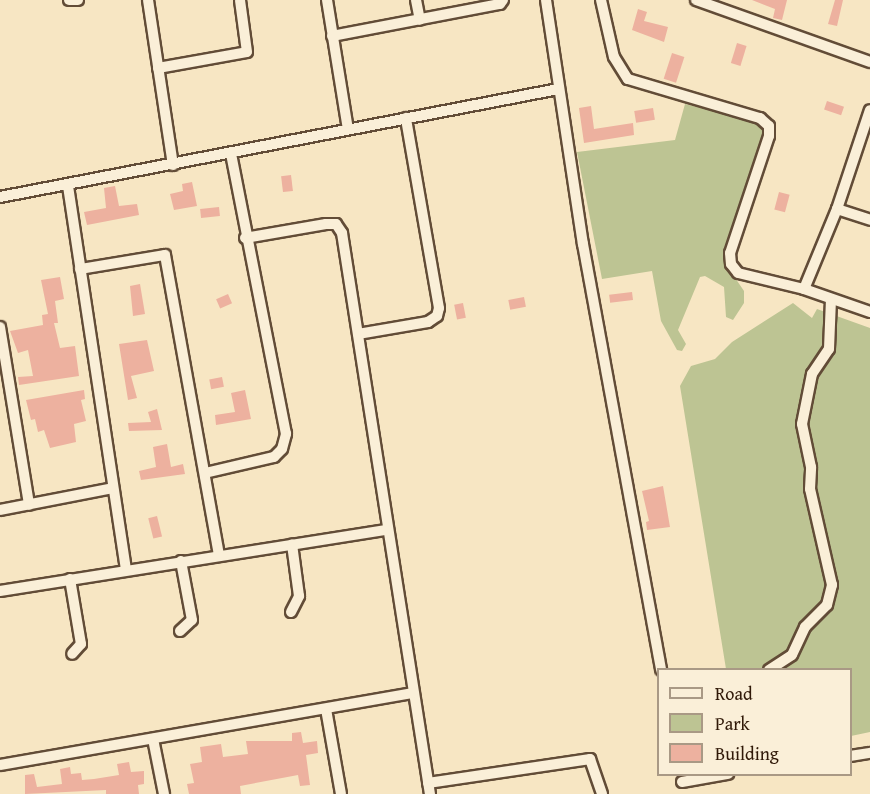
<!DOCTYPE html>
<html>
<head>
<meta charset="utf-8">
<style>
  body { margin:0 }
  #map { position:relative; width:870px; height:794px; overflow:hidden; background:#f7e6c3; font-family:"Gentium Book Plus",serif }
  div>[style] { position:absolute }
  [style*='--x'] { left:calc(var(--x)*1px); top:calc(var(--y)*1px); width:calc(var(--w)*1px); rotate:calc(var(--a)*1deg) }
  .green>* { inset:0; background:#bdc493 }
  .building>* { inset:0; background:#edb19f; transform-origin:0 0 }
  .roads { filter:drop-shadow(2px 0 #624c37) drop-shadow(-2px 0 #624c37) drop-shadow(0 2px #624c37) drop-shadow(0 -2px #624c37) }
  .minor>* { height:10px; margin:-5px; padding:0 5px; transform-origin:5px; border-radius:5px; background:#faefd8 }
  span { translate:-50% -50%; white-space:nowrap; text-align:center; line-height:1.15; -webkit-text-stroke:4.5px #faefd8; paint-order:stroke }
  .legend { position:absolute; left:657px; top:668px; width:195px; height:108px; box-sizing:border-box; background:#faefd8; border:2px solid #a99985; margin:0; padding:8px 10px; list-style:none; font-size:18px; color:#301908 }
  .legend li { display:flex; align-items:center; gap:12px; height:30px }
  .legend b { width:30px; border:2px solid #a99985 }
</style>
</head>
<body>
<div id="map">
  <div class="green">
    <i style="clip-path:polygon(685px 104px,754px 121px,762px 127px,765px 137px,727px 266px,744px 291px,744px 303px,733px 320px,726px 317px,724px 287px,705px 276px,700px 277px,678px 330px,686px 344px,682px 351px,677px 350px,661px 321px,652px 271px,602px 279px,577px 152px,675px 140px)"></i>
    <i style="clip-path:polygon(793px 303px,812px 318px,817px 309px,870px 328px,870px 732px,851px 736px,850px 670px,726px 669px,680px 386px,691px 366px,715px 359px,732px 342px)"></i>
  </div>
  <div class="building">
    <i style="clip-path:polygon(752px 0,787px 0,782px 20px,773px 18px,775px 9px)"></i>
    <i style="clip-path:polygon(835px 0,843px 0,837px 26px,828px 24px)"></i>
    <i style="clip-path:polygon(638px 9px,647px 12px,644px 21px,668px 27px,664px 42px,632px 30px)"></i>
    <i style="left:737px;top:43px;width:10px;height:21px;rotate:17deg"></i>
    <i style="left:672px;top:53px;width:13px;height:27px;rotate:18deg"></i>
    <i style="left:827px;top:101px;width:18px;height:9px;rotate:19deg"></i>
    <i style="clip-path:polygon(591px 106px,594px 129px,633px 123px,634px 135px,584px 143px,579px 108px)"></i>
    <i style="left:653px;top:108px;width:12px;height:19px;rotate:81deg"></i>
    <i style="left:291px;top:175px;width:16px;height:10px;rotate:83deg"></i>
    <i style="clip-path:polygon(192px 182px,197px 206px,174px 210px,170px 194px,183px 191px,182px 184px)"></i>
    <i style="clip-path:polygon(115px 186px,119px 206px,137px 204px,139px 215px,87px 225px,84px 212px,106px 208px,104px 188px)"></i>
    <i style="left:779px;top:192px;width:11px;height:18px;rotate:15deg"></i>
    <i style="left:219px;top:207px;width:9px;height:19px;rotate:84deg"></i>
    <i style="clip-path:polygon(60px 277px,64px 299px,55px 301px,58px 323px,54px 323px,60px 348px,75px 346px,79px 376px,19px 385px,18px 377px,33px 376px,28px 350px,18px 353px,10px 331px,43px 325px,42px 315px,48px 314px,41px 280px)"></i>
    <i style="clip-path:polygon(140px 284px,145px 314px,133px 316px,130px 286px)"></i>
    <i style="left:632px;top:292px;width:8px;height:23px;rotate:83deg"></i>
    <i style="left:228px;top:294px;width:10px;height:13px;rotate:66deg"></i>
    <i style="left:524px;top:297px;width:10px;height:16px;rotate:79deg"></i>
    <i style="left:463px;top:303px;width:15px;height:9px;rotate:79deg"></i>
    <i style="clip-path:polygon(147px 340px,154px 371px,131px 376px,137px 398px,128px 400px,119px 344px)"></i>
    <i style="left:222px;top:377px;width:10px;height:13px;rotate:79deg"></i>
    <i style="clip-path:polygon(84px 390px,85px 399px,81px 400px,86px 421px,74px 424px,76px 442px,50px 448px,44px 430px,38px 432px,35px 419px,31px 420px,26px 400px)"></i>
    <i style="clip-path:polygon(245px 390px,251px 419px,216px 425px,215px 415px,235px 412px,231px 393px)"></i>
    <i style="clip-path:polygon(157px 409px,162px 430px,129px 431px,128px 423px,151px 422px,148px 412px)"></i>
    <i style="clip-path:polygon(167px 444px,171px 467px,183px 464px,185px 474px,141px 480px,139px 471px,156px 467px,153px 447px)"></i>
    <i style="clip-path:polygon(663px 486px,670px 527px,647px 530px,646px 522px,649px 521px,642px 491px)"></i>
    <i style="left:157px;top:516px;width:21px;height:9px;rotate:76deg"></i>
    <i style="clip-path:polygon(301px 732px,303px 743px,317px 741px,318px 753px,306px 755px,310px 785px,300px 786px,298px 775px,240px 786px,241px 794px,189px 794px,187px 784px,194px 783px,190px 764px,202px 762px,200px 747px,221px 744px,223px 757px,248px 754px,246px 741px,292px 741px,292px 733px)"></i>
    <i style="clip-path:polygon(129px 762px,131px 772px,144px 771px,144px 784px,138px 785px,139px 794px,106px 794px,106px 790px,25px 794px,25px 775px,34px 774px,37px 787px,62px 784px,60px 769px,70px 767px,71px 774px,81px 773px,82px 780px,94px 779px,119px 775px,117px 764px)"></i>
  </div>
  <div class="roads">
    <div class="minor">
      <i style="--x:69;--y:0;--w:9;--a:0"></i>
      <i style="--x:148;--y:0;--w:167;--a:81.4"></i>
      <i style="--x:327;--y:0;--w:131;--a:80.8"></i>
      <i style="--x:416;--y:0;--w:20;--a:79"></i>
      <i style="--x:546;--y:0;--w:247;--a:81.4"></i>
      <i style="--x:583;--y:244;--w:433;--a:79.6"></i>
      <i style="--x:601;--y:0;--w:58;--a:77.2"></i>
      <i style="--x:614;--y:57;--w:26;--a:58"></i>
      <i style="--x:628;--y:79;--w:138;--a:16.5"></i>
      <i style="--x:760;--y:118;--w:12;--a:42"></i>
      <i style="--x:769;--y:126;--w:10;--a:90"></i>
      <i style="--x:769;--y:136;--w:123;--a:108.4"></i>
      <i style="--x:730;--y:253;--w:11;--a:85"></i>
      <i style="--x:731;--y:264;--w:11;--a:52"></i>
      <i style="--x:738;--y:273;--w:68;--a:13.6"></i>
      <i style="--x:804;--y:289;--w:70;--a:19.2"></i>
      <i style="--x:696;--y:0;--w:185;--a:19.6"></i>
      <i style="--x:332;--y:36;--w:171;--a:-10.8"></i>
      <i style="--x:500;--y:4;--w:5;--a:-53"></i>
      <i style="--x:158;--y:68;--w:90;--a:-10.2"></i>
      <i style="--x:247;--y:52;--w:52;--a:-97.7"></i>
      <i style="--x:68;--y:186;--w:388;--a:81.4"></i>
      <i style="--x:0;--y:197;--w:568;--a:-10.95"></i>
      <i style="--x:837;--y:209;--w:35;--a:18"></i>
      <i style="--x:245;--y:238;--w:82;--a:-9.8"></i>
      <i style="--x:326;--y:224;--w:10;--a:0"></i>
      <i style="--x:336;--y:224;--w:11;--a:56"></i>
      <i style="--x:342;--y:233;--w:568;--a:81.09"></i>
      <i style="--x:80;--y:269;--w:86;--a:-9.4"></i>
      <i style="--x:165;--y:255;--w:304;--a:79.8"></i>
      <i style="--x:804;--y:289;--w:87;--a:-67.6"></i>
      <i style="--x:837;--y:209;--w:104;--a:-71.6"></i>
      <i style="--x:0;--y:327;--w:180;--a:80.7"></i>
      <i style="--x:358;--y:334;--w:71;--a:-9.7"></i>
      <i style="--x:428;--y:322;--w:11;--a:-34"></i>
      <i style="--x:437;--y:316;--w:8;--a:-76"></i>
      <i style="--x:439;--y:308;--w:193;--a:-99.9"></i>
      <i style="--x:205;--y:473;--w:71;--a:-13.1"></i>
      <i style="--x:274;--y:457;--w:11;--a:-45"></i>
      <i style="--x:282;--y:449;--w:16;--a:-75"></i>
      <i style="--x:286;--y:434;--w:286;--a:-101.1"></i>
      <i style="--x:0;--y:510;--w:115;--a:-11"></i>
      <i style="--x:70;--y:579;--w:66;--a:80.4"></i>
      <i style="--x:81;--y:644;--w:13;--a:132"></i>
      <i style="--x:0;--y:591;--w:391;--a:-9"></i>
      <i style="--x:291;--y:612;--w:18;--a:-63"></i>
      <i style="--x:299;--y:596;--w:52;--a:-97.7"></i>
      <i style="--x:180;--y:631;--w:16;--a:-43"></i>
      <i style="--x:192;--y:620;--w:60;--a:-100.6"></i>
      <i style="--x:769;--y:670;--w:27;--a:-33"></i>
      <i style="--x:792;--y:655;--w:31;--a:-65"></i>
      <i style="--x:805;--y:627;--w:31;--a:-45"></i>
      <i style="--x:827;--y:605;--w:21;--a:-76"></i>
      <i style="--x:832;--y:585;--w:98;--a:-102.9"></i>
      <i style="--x:810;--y:489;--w:22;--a:-87"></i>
      <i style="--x:811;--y:467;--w:44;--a:-101.8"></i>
      <i style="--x:802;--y:424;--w:51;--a:-78.7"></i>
      <i style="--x:812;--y:374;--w:30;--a:-56"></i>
      <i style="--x:829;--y:349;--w:50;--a:-87.7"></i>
      <i style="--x:326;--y:709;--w:86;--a:80"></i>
      <i style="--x:153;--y:739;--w:56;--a:78.7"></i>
      <i style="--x:850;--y:756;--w:20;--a:-9"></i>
      <i style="--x:0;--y:765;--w:419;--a:-9.9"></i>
      <i style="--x:682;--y:782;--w:47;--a:-9.9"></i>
      <i style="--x:428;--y:783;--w:164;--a:-8.4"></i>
      <i style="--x:590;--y:759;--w:37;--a:71"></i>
    </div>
  </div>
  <ul class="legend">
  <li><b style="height:8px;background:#faefd8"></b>Road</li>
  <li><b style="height:16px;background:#bdc493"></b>Park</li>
  <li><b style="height:16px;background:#edb19f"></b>Building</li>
  </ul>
</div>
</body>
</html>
